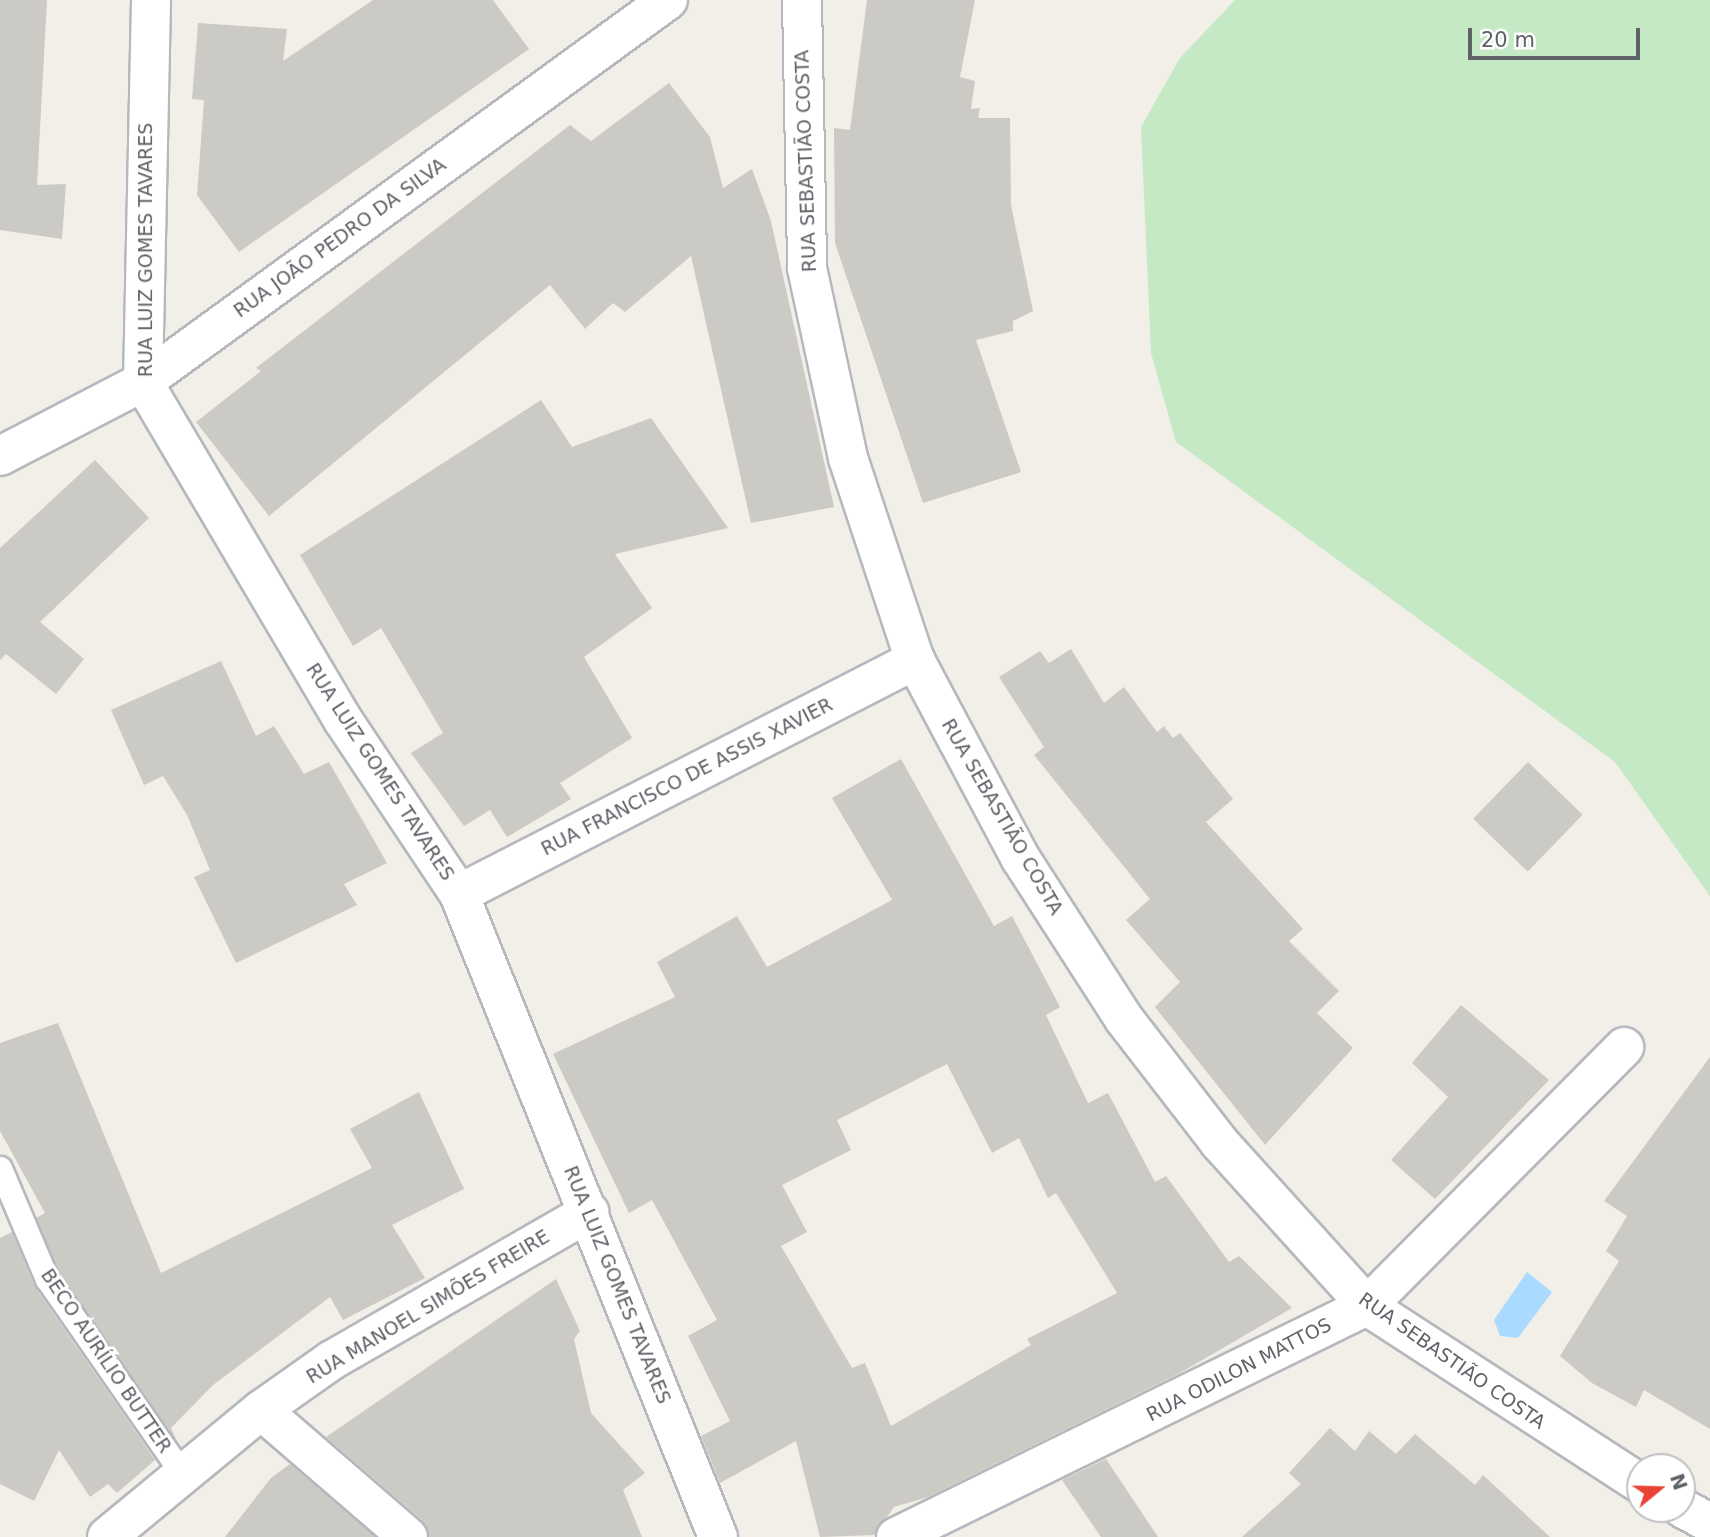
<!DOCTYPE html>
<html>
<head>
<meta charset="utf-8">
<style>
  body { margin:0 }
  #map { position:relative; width:1710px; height:1537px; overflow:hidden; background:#f1efe8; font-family:"DejaVu Sans",sans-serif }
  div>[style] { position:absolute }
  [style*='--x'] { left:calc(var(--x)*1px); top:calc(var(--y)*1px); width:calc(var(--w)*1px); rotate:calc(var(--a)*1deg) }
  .green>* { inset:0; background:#c5e8c5 }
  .water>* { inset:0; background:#aadaff }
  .building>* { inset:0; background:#cccac5; transform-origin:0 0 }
  .roads { filter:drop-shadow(2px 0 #b5b8bc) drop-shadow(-2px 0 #b5b8bc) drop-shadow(0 2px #b5b8bc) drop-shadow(0 -2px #b5b8bc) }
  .lane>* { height:23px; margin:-11.5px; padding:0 11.5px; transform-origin:11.5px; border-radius:11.5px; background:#fff }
  .street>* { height:38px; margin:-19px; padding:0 19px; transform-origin:19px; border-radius:19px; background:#fff }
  span { translate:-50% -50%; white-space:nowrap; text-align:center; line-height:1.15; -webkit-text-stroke:6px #fff; paint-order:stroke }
  .street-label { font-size:19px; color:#5f6368 }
  .north { position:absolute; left:1626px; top:1453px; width:70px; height:70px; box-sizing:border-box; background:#fff; border:2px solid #bfc1c3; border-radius:50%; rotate:71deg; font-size:19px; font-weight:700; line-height:28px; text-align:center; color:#5f6368 }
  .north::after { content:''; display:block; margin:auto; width:24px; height:32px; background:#ea4335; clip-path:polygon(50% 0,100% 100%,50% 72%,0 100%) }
  .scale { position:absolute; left:1468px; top:28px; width:172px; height:32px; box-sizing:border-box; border:4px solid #5f6368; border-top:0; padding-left:9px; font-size:21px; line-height:24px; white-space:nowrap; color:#5f6368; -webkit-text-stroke:5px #fff; paint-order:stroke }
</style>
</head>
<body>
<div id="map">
  <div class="green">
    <i style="clip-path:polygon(1235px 0,1710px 0,1710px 896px,1615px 762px,1176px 442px,1151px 353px,1141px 127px,1180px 58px)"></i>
  </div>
  <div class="water">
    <i style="clip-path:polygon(1527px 1272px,1552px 1292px,1518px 1338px,1500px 1336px,1494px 1320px)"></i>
  </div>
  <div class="building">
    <i style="clip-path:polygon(0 0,47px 0,37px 185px,66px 184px,62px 239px,0 230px)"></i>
    <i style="clip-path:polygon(373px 0,493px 0,529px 49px,239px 252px,197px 195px,204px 100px,192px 99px,198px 23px,287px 29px,283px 61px)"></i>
    <i style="clip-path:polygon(867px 0,975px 0,960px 77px,975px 81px,971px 109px,980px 108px,978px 118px,1010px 118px,1011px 205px,1033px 311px,1013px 321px,1013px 331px,976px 340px,1021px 472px,923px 503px,835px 243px,834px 128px,850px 130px)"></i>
    <i style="clip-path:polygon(669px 83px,710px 137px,723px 188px,752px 169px,771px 221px,834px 507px,751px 523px,691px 256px,625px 312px,613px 303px,585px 329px,550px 285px,269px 516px,196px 422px,261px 371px,256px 368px,570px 125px,591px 141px)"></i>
    <i style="clip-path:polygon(541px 400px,572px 447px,651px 418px,728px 528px,615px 554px,652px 608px,584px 657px,632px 738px,560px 783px,571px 799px,507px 837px,490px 810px,464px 826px,411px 753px,443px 733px,381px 628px,353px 646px,300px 555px)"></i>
    <i style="clip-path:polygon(95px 460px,149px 518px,40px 622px,84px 659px,56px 694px,6px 654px,0 660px,0 548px)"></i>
    <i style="clip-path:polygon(1071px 649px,1104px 703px,1124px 687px,1157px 732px,1164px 726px,1173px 738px,1180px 733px,1233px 799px,1206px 822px,1303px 929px,1289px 941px,1339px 991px,1317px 1013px,1353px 1048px,1265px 1145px,1155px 1007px,1180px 982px,1126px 920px,1150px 899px,1034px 755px,1044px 747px,999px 677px,1040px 651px,1049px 663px)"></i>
    <i style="clip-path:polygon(221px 661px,256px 736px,274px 726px,304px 774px,329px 762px,387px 863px,344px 884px,357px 905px,236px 963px,194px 877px,210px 870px,187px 815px,163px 776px,144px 785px,111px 710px)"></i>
    <i style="clip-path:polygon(evenodd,901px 759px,994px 926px,1012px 916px,1060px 1007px,1046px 1015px,1088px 1103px,1108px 1093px,1155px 1182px,1166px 1176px,1229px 1262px,1239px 1256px,1292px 1308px,1180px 1373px,928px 1497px,894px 1507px,874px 1535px,820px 1537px,796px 1441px,720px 1483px,701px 1436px,730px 1421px,688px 1336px,717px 1320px,652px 1200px,629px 1213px,553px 1054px,675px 997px,657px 962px,737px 916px,767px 967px,892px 900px,832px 798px,901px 759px,947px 1064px,992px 1153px,1019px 1138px,1048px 1198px,1056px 1193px,1117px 1293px,1027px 1339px,1031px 1345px,891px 1426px,865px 1363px,852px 1368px,781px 1246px,807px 1232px,782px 1185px,851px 1150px,837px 1120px,947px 1064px)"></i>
    <i style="left:1528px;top:762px;width:76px;height:79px;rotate:44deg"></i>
    <i style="clip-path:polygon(1461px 1005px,1549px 1080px,1435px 1199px,1391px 1160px,1448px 1097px,1412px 1063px)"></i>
    <i style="clip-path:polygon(58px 1023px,161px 1273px,372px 1168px,350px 1129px,419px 1092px,464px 1189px,392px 1225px,425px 1278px,343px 1320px,330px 1297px,213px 1385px,171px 1428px,177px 1441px,59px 1272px,36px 1218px,45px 1213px,0 1131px,0 1043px)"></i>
    <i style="clip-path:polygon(1710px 1057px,1710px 1429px,1644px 1390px,1636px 1407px,1592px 1383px,1560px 1356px,1619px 1261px,1606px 1251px,1627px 1216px,1604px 1201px)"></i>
    <i style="clip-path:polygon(12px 1232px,35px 1287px,155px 1460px,117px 1493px,108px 1484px,90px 1497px,59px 1450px,34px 1501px,0 1484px,0 1238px)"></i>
    <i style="clip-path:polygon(556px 1279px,580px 1331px,574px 1339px,591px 1413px,645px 1473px,623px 1490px,642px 1537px,429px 1537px,422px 1520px,326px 1437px)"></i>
    <i style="clip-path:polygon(1330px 1428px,1355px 1451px,1369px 1431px,1396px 1454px,1415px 1434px,1475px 1485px,1483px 1475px,1550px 1537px,1242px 1537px,1301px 1484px,1289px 1473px)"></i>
    <i style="clip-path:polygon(1106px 1459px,1158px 1537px,1101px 1537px,1062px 1480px)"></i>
    <i style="clip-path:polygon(290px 1464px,375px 1537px,225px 1537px,271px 1478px)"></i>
  </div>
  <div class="roads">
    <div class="lane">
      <i style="--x:0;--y:1168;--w:121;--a:67.1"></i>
      <i style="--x:47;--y:1279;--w:239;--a:55.2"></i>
    </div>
    <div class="street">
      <i style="--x:151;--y:0;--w:382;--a:91.2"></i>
      <i style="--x:143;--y:382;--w:393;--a:59.4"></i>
      <i style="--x:343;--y:720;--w:209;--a:56.3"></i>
      <i style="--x:459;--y:894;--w:693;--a:68.06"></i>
      <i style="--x:802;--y:0;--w:268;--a:88.9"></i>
      <i style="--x:807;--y:268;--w:194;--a:77.8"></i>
      <i style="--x:848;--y:458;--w:213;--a:71.7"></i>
      <i style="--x:915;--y:660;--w:225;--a:62"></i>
      <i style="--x:1021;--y:859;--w:190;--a:57.2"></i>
      <i style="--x:1124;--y:1019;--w:155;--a:52.3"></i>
      <i style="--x:1219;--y:1142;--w:221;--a:47.9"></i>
      <i style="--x:1367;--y:1306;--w:325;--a:33"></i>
      <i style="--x:0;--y:456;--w:161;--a:-27.4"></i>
      <i style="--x:143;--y:382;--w:649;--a:-36.04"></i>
      <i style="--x:459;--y:894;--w:513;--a:-27.16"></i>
      <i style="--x:261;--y:1410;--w:194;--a:40.8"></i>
      <i style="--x:1682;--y:1508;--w:32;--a:28"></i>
      <i style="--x:107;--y:1537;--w:200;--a:-39.5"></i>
      <i style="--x:261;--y:1410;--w:87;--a:-35.2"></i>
      <i style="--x:332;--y:1360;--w:297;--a:-29.9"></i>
      <i style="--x:896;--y:1537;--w:525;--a:-26.13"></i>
      <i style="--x:1367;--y:1306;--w:365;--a:-45.2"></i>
    </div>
  </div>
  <div class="street-label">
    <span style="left:806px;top:161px;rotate:-92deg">RUA SEBASTIÃO COSTA</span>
    <span style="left:340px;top:238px;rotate:-36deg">RUA JOÃO PEDRO DA SILVA</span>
    <span style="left:146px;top:250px;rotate:-90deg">RUA LUIZ GOMES TAVARES</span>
    <span style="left:380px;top:772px;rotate:57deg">RUA LUIZ GOMES TAVARES</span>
    <span style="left:687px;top:777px;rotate:-27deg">RUA FRANCISCO DE ASSIS XAVIER</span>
    <span style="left:1002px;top:817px;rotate:60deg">RUA SEBASTIÃO COSTA</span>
    <span style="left:617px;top:1285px;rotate:68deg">RUA LUIZ GOMES TAVARES</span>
    <span style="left:428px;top:1307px;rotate:-31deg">RUA MANOEL SIMÕES FREIRE</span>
    <span style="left:106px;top:1361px;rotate:56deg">BECO AURÍLIO BUTTER</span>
    <span style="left:1452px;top:1361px;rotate:35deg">RUA SEBASTIÃO COSTA</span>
    <span style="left:1239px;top:1370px;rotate:-27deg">RUA ODILON MATTOS</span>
  </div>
  <div class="north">N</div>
  <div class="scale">20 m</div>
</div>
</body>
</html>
